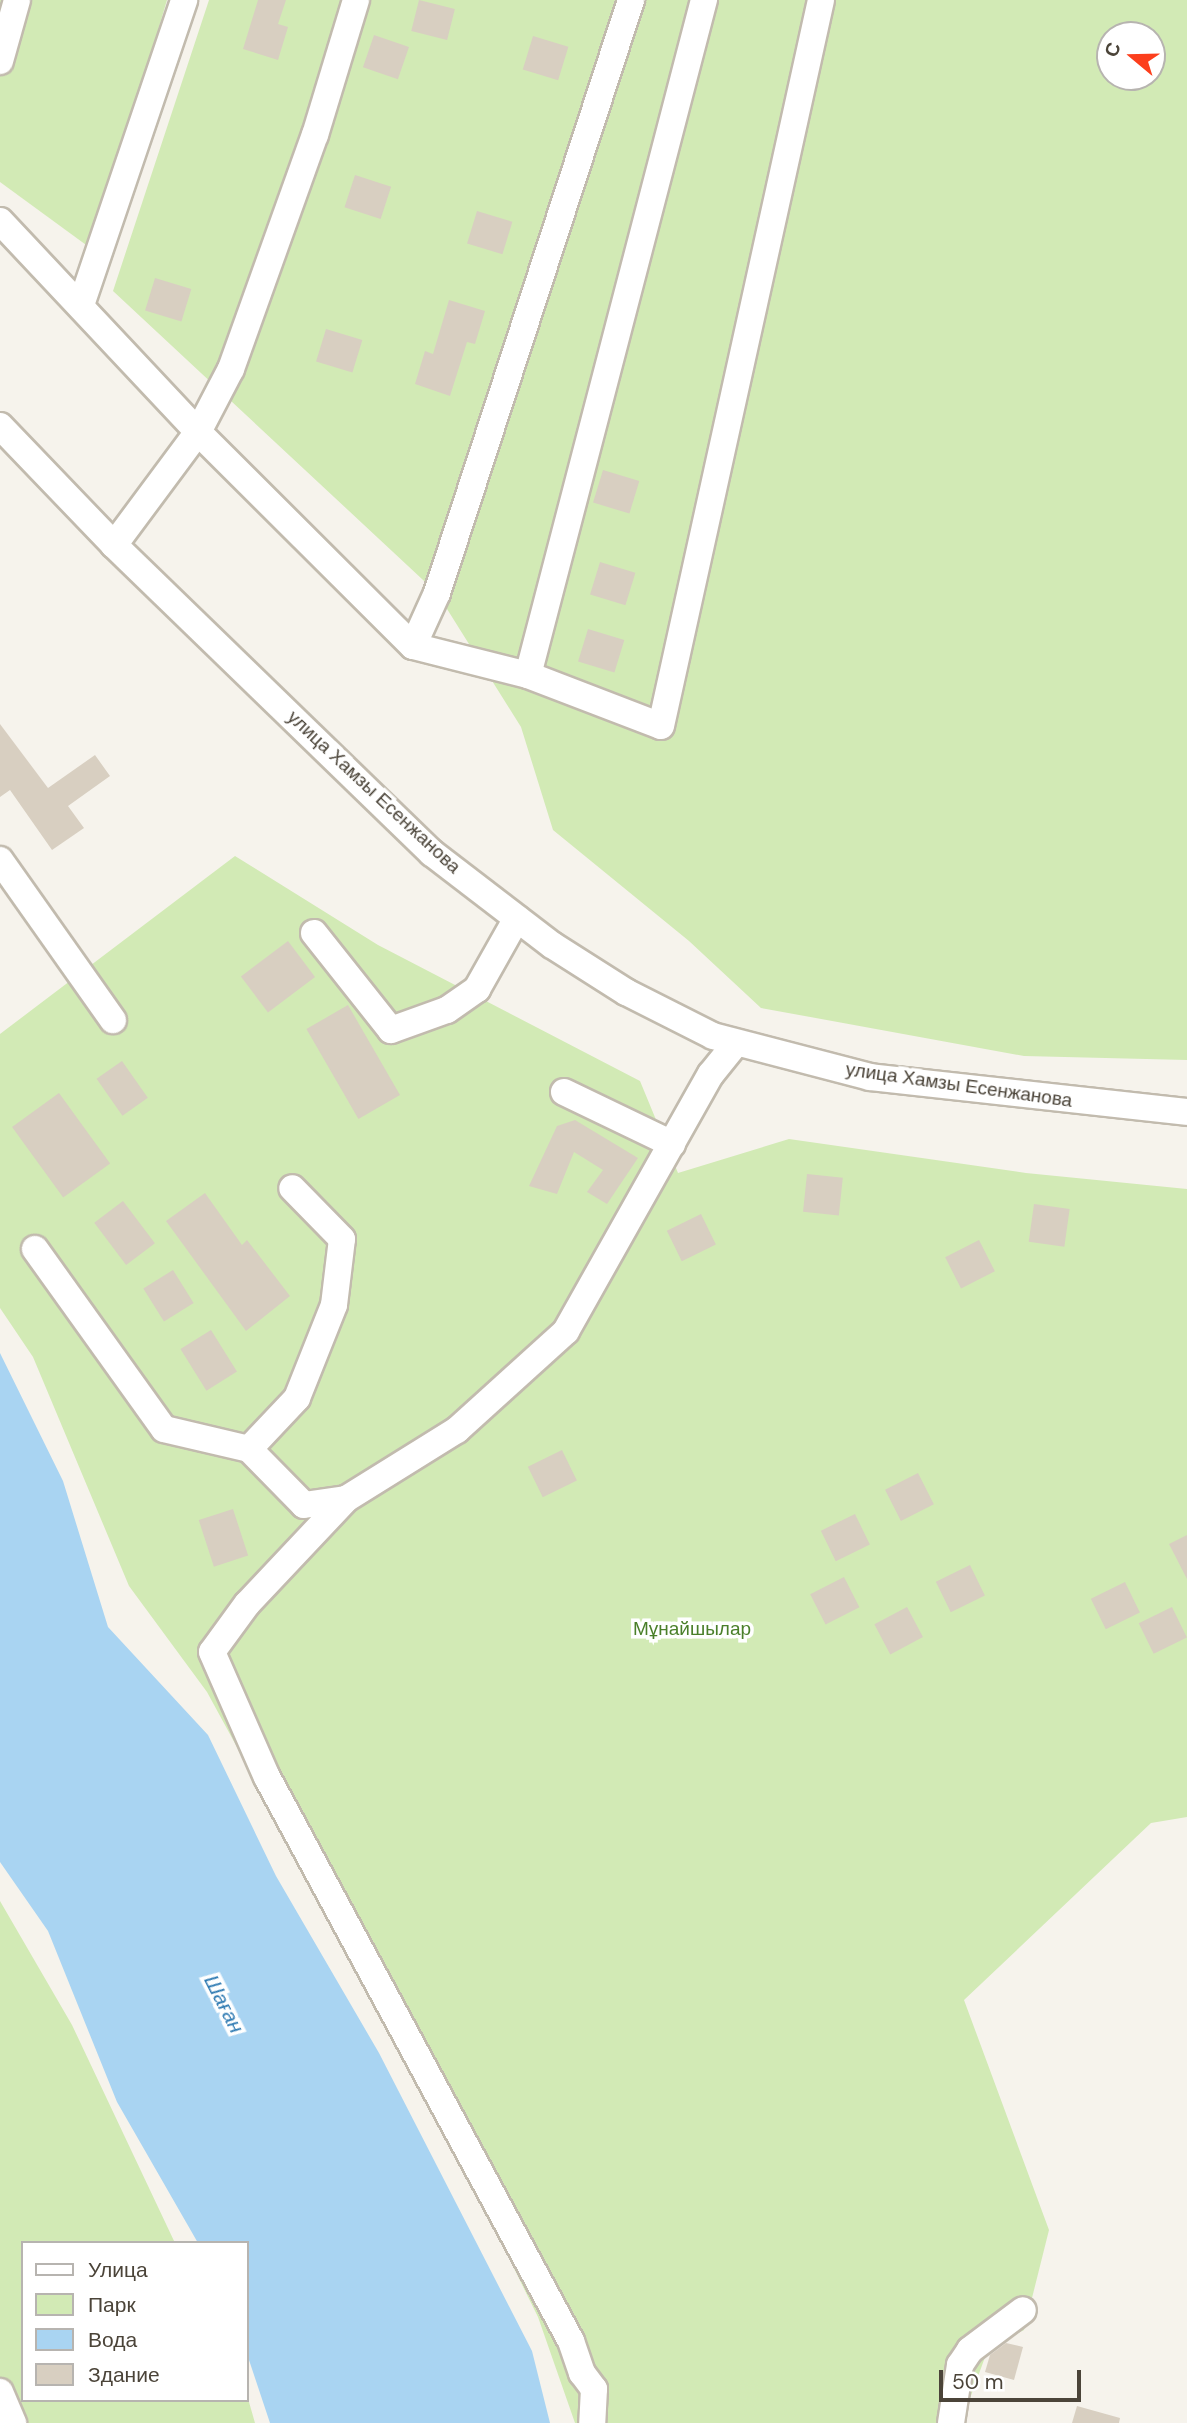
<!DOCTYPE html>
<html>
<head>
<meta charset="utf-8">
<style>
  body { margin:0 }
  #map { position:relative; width:1187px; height:2423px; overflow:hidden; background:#f6f3ec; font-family:"DM Sans",sans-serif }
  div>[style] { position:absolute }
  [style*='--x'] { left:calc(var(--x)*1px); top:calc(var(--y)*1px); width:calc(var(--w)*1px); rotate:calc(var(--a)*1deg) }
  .green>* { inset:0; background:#d2eab5 }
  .water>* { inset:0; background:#a9d4f2 }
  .building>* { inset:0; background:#d8cfc1; transform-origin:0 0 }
  .roads { filter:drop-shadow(2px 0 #c2bbae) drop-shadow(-2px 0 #c2bbae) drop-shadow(0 2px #c2bbae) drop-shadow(0 -2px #c2bbae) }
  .minor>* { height:26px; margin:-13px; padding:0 13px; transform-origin:13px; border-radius:13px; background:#fff }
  span { translate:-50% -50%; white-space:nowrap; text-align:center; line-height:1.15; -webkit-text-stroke:7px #fff; paint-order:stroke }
  .street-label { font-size:19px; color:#4b4439 }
  .park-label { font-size:19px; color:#4a7f2a }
  .water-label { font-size:21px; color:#2e7ab2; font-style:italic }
  .legend { position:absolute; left:21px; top:2241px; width:228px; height:161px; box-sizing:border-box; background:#fff; border:2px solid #b7b4b0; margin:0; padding:9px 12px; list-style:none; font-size:21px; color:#4b4439 }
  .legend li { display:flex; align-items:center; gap:14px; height:35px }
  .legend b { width:35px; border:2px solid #b7b4b0 }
  .north { position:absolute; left:1096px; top:21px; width:70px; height:70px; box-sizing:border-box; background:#fff; border:2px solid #b7b4b0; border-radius:50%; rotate:289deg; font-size:19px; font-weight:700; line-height:28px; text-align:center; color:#4b4439 }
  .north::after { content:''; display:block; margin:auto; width:24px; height:32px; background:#fc3f1d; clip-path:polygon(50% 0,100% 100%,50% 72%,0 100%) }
  .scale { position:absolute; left:939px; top:2370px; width:142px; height:32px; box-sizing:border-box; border:4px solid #4b4439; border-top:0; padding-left:9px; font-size:21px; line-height:24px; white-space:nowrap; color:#4b4439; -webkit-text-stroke:5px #fff; paint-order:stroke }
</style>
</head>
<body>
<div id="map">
  <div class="green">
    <i style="clip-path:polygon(0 0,167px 0,93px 250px,0 182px)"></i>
    <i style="clip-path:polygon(evenodd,209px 0,1187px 0,1187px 1060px,1024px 1056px,761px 1008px,689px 941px,553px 830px,521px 727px,437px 593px,113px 291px,209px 0,1110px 35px,1152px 35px,1152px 77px,1110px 77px,1110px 35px)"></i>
    <i style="clip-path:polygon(235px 856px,378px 945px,640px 1081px,678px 1173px,789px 1139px,1026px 1173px,1187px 1189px,1187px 1817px,1151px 1823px,964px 2000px,1049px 2230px,1024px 2330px,988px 2349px,961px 2423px,575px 2423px,538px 2317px,447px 2133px,207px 1692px,129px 1586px,33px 1357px,0 1308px,0 1034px)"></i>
    <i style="clip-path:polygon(0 1901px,72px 2025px,175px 2243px,23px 2243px,23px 2400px,247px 2400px,247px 2395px,255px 2423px,0 2423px)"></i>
  </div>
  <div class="water">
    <i style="clip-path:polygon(0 1353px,63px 1481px,108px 1627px,208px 1735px,276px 1876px,379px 2053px,532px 2351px,550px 2423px,270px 2423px,247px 2354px,247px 2243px,198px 2243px,117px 2102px,48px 1931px,0 1862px)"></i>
  </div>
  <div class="building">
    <i style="clip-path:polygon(258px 0,286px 0,278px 24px,288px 27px,278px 60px,243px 49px)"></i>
    <i style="left:419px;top:0;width:37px;height:32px;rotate:14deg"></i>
    <i style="left:374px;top:35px;width:37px;height:34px;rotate:19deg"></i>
    <i style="left:533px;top:36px;width:37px;height:35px;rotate:17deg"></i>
    <i style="left:355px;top:175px;width:38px;height:34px;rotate:18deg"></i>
    <i style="left:477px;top:211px;width:37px;height:34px;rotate:17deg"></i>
    <i style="left:155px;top:278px;width:38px;height:34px;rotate:17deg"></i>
    <i style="clip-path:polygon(449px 300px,485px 311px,475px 344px,467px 342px,450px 396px,415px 384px,425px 351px,433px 354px)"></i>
    <i style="left:326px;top:329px;width:38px;height:34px;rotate:17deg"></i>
    <i style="left:603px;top:470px;width:38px;height:34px;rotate:17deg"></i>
    <i style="left:600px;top:562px;width:37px;height:34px;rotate:17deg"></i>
    <i style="left:588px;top:629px;width:38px;height:34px;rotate:17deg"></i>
    <i style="clip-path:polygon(0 724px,48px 788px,95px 755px,110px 776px,68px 806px,84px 828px,52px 850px,10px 790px,0 797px)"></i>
    <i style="left:288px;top:941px;width:45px;height:59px;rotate:53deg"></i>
    <i style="left:348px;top:1005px;width:104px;height:48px;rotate:60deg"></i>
    <i style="left:122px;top:1061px;width:45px;height:31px;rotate:55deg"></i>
    <i style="left:59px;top:1093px;width:87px;height:58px;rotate:54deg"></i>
    <i style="clip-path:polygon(575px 1120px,638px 1158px,607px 1204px,587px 1192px,603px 1170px,574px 1152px,557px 1194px,529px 1186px,557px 1126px)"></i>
    <i style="left:807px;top:1174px;width:36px;height:38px;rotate:6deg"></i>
    <i style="clip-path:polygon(205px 1193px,242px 1245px,247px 1240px,290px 1296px,246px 1331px,166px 1221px)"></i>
    <i style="left:123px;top:1201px;width:53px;height:36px;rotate:53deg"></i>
    <i style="left:1034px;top:1204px;width:36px;height:38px;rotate:8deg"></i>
    <i style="left:701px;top:1214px;width:34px;height:38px;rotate:64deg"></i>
    <i style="left:979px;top:1240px;width:35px;height:38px;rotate:63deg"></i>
    <i style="left:173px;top:1270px;width:39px;height:35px;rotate:58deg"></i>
    <i style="left:211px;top:1330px;width:49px;height:36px;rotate:58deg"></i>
    <i style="left:562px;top:1450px;width:34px;height:38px;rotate:64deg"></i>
    <i style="left:918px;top:1473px;width:35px;height:37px;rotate:63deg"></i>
    <i style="left:233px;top:1509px;width:49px;height:36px;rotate:72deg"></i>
    <i style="left:855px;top:1514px;width:34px;height:38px;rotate:64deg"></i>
    <i style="clip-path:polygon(1187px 1535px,1187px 1579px,1169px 1544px)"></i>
    <i style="left:970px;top:1565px;width:34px;height:38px;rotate:64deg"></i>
    <i style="left:844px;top:1577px;width:34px;height:38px;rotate:63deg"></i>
    <i style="left:1125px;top:1582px;width:34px;height:38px;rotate:64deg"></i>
    <i style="left:907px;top:1607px;width:34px;height:37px;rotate:62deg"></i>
    <i style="left:1172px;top:1607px;width:34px;height:37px;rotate:64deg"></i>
    <i style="clip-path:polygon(1006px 2343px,1023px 2347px,1014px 2380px,985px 2372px,990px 2355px)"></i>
    <i style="clip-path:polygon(1077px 2406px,1120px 2418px,1119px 2423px,1072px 2423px)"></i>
  </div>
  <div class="roads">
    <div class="minor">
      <i style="--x:0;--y:61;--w:63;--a:-74.4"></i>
      <i style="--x:0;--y:221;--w:289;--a:46.8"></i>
      <i style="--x:198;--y:432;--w:303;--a:44.9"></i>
      <i style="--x:413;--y:646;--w:58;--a:-65.6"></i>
      <i style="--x:437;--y:593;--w:624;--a:-71.88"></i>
      <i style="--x:81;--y:305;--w:322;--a:-71.3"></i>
      <i style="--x:0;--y:426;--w:165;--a:46.2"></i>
      <i style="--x:114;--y:545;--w:443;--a:44.1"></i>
      <i style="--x:432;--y:853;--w:151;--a:37.5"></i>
      <i style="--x:552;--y:945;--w:88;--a:32.4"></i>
      <i style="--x:626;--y:992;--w:97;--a:26.8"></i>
      <i style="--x:713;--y:1036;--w:162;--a:14.6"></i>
      <i style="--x:870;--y:1077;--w:319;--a:6.3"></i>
      <i style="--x:114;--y:545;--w:141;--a:-53.4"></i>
      <i style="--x:198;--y:432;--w:71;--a:-62.4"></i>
      <i style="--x:231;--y:369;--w:249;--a:-70.3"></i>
      <i style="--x:315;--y:135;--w:141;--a:-73.1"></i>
      <i style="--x:413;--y:646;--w:119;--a:14.2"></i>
      <i style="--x:528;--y:675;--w:142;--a:21"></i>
      <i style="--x:661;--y:726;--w:743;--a:-77.57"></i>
      <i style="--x:528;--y:675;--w:698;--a:-75.39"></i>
      <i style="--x:0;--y:860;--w:196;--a:54.8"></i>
      <i style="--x:314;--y:933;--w:124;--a:51.6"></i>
      <i style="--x:391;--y:1030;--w:59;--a:-19.7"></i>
      <i style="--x:447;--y:1010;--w:37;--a:-35"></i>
      <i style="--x:477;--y:989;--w:81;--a:-60.6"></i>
      <i style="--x:564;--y:1092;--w:120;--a:25.7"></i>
      <i style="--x:35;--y:1249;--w:221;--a:54.4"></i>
      <i style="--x:164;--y:1429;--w:87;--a:13.2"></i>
      <i style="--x:249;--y:1449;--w:78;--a:45.5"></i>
      <i style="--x:304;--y:1505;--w:42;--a:-8.1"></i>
      <i style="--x:346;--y:1499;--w:131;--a:-31.9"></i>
      <i style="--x:457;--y:1430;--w:147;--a:-42.2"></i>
      <i style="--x:566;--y:1331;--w:295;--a:-60.6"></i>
      <i style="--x:711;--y:1074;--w:40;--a:-51"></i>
      <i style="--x:249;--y:1449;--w:70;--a:-46.7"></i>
      <i style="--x:297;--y:1398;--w:100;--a:-68.3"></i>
      <i style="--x:334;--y:1305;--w:66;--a:-83.1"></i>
      <i style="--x:342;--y:1239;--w:71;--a:-134.4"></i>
      <i style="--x:346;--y:1499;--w:144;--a:133.3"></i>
      <i style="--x:247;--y:1604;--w:59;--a:126.1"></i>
      <i style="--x:212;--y:1652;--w:137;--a:66.3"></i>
      <i style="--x:267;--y:1777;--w:641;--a:61.68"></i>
      <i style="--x:571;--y:2341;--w:34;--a:71"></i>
      <i style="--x:582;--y:2373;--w:20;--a:53"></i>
      <i style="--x:594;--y:2389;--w:34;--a:93"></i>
      <i style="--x:0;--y:2392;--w:34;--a:67"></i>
      <i style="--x:951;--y:2423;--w:59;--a:-81.2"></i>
      <i style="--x:960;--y:2365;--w:18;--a:-56"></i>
      <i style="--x:970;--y:2350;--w:66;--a:-37"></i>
    </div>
  </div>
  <div class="street-label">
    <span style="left:374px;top:792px;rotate:43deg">улица Хамзы Есенжанова</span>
    <span style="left:959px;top:1085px;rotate:8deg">улица Хамзы Есенжанова</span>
  </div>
  <div class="park-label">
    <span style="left:692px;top:1629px">Мұнайшылар</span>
  </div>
  <div class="water-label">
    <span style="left:224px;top:2004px;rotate:63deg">Шаған</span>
  </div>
  <ul class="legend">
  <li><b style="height:9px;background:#fff"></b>Улица</li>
  <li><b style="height:19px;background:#d2eab5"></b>Парк</li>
  <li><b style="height:19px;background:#a9d4f2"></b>Вода</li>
  <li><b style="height:19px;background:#d8cfc1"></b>Здание</li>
  </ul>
  <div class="north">С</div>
  <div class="scale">50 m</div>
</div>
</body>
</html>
